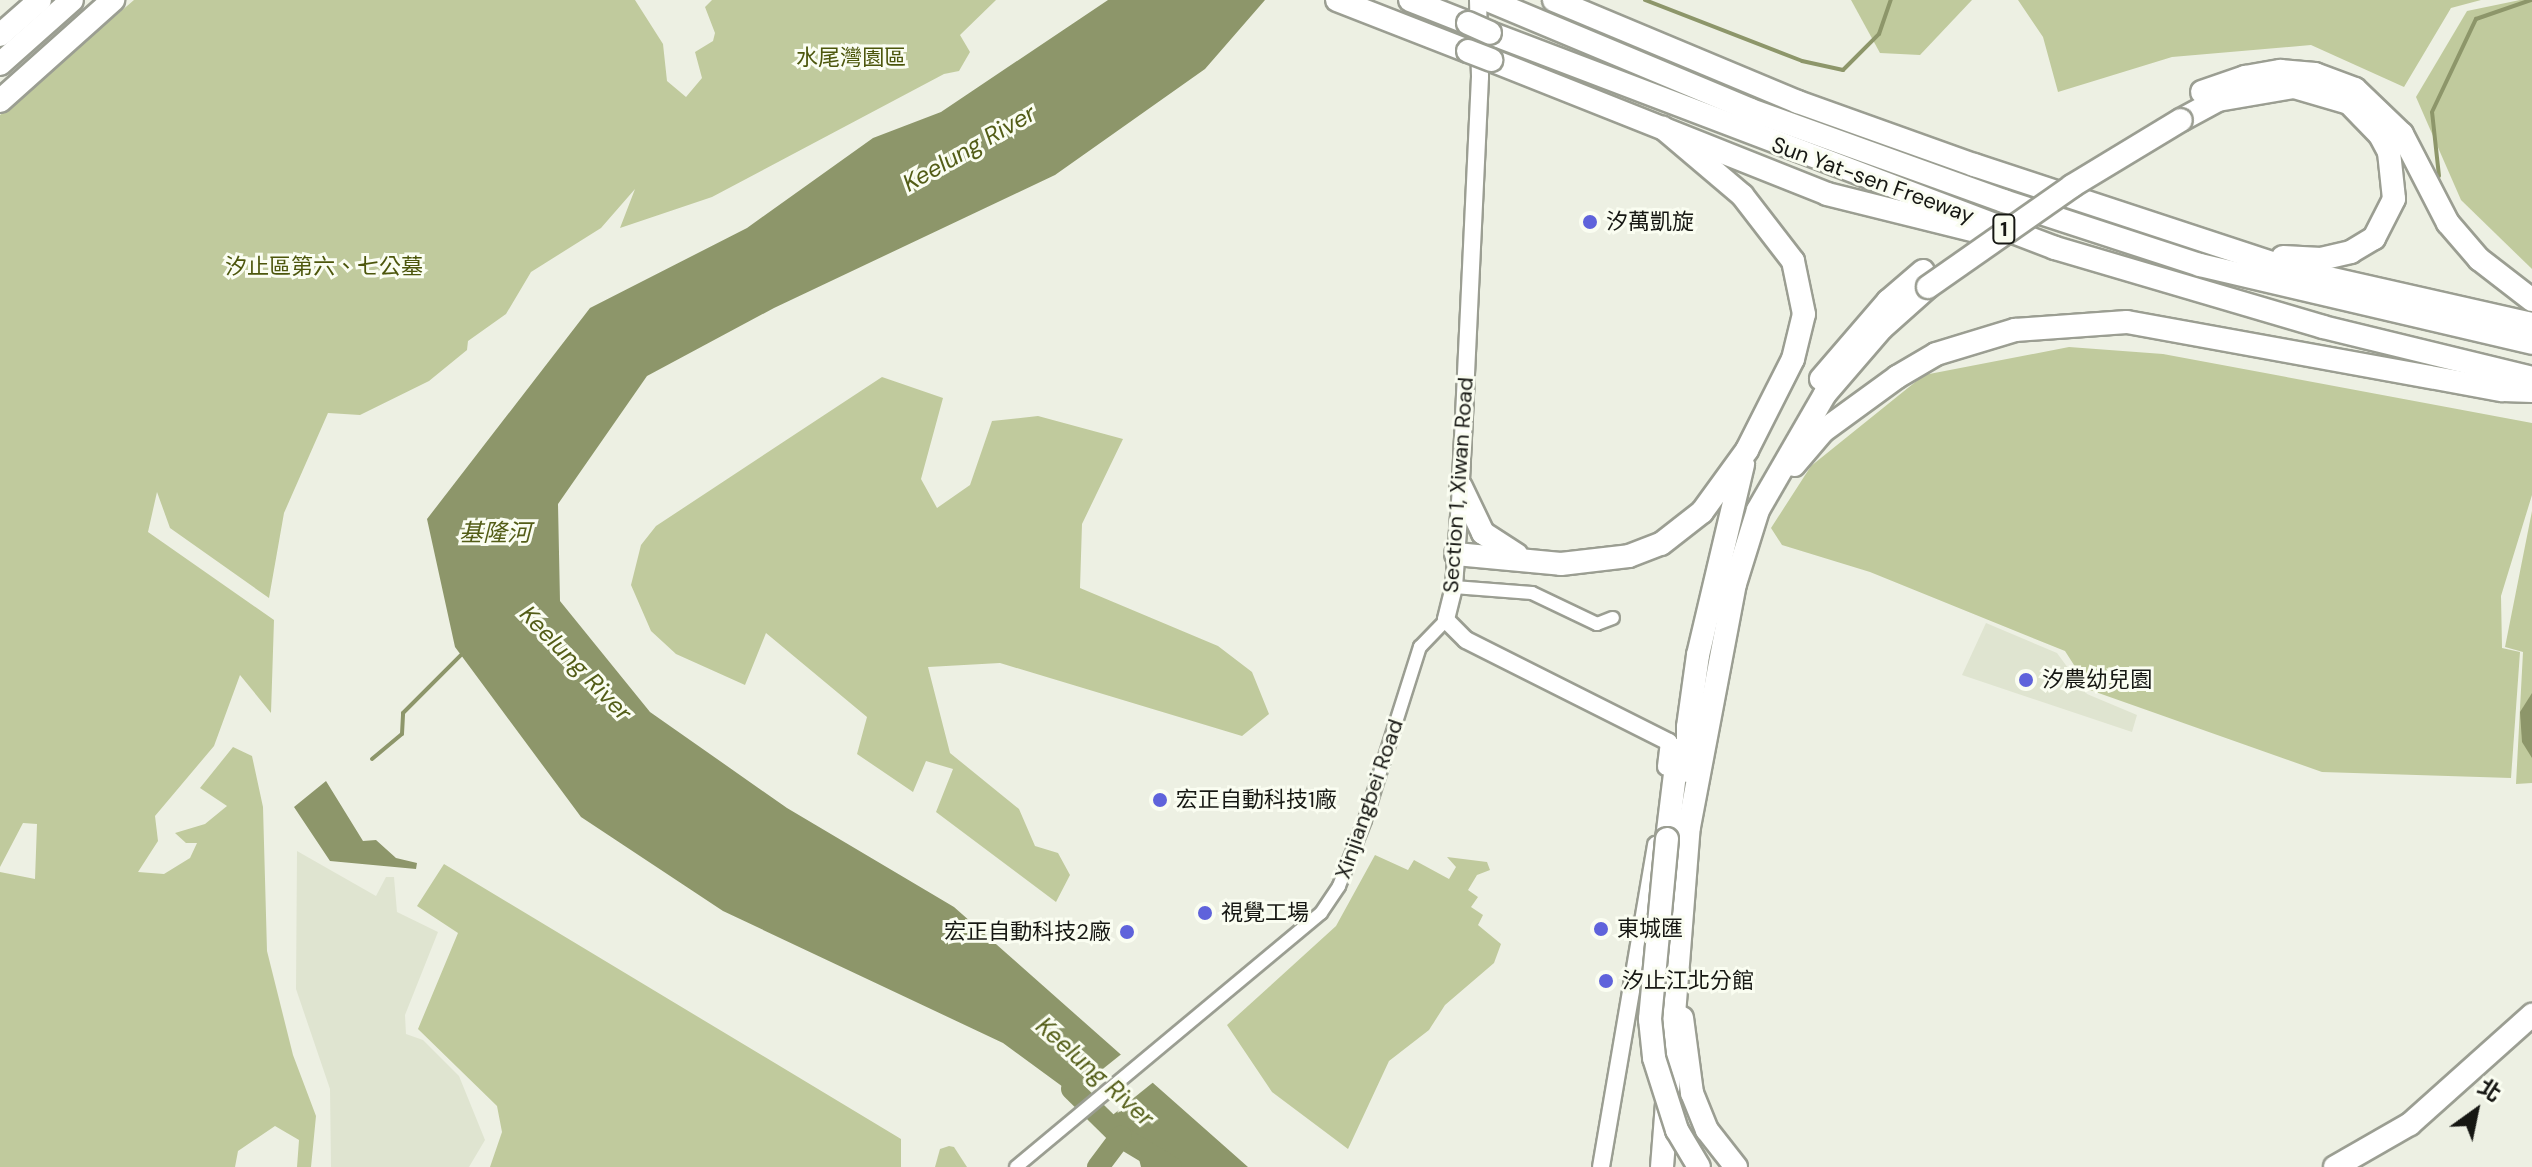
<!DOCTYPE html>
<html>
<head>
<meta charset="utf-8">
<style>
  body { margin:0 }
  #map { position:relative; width:2532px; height:1167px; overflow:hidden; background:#edf0e3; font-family:"DM Sans","Noto Sans TC",sans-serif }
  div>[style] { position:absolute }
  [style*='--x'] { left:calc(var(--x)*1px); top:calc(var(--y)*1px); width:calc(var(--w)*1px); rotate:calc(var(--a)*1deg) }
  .built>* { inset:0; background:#dfe4d0 }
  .green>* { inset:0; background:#c0ca9d }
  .water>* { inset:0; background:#8d966a }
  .pier>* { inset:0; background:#edf0e3 }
  .stream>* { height:4px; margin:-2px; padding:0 2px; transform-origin:2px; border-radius:2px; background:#8d966a }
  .river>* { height:22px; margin:-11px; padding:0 11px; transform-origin:11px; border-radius:11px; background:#8d966a }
  .roads { filter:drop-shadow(2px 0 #9b9e92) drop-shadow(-2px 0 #9b9e92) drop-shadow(0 2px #9b9e92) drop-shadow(0 -2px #9b9e92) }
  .minor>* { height:12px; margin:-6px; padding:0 6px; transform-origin:6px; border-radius:6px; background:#fff }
  .tertiary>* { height:16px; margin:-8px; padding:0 8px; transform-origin:8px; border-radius:8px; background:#fff }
  .motorway>* { height:22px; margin:-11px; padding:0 11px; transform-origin:11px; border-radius:11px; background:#fff }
  .bridges { filter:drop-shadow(2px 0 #9b9e92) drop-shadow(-2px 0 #9b9e92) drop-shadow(0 2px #9b9e92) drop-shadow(0 -2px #9b9e92) }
  .motorway-bridge>* { height:22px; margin:-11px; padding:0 11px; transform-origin:11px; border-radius:11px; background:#fff }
  .dots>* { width:22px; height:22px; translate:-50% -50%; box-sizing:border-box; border:4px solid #fafdf1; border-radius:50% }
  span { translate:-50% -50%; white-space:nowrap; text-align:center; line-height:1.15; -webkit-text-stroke:6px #fafdf1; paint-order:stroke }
  .shield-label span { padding:2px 6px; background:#fafdf1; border:2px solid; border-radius:6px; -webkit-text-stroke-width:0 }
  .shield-label { font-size:20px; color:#161713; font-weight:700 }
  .park-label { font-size:22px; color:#4c560c }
  .street-label { font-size:22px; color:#161713 }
  .poi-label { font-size:22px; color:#161713 }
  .left { translate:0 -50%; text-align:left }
  .right { translate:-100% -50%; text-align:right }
  .water-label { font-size:24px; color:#535d17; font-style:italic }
  .north { position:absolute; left:2436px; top:1071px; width:80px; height:80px; -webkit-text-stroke:6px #fafdf1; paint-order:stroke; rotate:33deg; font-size:22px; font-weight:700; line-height:32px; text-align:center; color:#161713 }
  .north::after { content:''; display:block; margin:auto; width:28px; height:36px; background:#161713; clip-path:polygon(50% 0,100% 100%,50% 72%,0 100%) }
</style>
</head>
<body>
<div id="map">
  <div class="built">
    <i style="clip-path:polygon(1986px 623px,2057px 653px,2087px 694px,2137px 715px,2132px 732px,1962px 675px)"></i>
    <i style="clip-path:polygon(297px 851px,376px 896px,386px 877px,394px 877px,397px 912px,438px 932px,405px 1015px,406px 1034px,423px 1040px,459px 1076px,485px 1140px,469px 1167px,331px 1167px,330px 1089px,296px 989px)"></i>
  </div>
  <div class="green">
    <i style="clip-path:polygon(134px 0,635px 0,663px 44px,667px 81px,686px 97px,702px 78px,695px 52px,713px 41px,715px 33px,705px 7px,712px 0,996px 0,960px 35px,970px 52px,959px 71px,944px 74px,712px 197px,620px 228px,635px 189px,601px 228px,531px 272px,506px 314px,468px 341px,467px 350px,429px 381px,360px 415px,328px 413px,284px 513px,269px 598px,170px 528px,157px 492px,148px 532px,274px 620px,271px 713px,240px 675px,214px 746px,155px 816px,158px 841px,138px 872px,164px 874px,190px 858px,197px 843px,186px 843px,175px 833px,205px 824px,227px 806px,200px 788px,233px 747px,252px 756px,263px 807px,267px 951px,293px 1055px,316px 1116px,311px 1167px,297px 1167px,299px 1140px,275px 1126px,238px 1151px,235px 1167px,0 1167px,0 872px,35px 879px,37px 824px,23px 823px,0 867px,0 115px)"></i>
    <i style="clip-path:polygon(1851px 0,1972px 0,1920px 55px,1880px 53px)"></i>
    <i style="clip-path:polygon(2018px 0,2481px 0,2451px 8px,2404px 87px,2311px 45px,2172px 57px,2058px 92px,2043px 37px)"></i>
    <i style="clip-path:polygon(2520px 0,2532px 0,2532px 269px,2461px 200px,2416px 97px,2467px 11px)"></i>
    <i style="clip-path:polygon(2069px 347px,2163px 354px,2532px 423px,2532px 495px,2501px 596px,2502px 648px,2520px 652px,2511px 778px,2322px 772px,2090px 690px,2065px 651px,1870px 572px,1782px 545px,1771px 528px,1811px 466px,1924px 375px)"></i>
    <i style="clip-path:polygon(882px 377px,943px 398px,921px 479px,937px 508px,970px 485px,992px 421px,1038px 416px,1123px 439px,1082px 524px,1080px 588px,1218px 646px,1252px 672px,1269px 714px,1242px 736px,1000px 663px,928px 667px,950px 753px,1019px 809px,1035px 846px,1058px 853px,1070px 875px,1056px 902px,936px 812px,953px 769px,926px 761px,913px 792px,857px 754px,867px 717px,766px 633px,745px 685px,676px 654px,651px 631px,631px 585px,641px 545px,656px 526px)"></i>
    <i style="clip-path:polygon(2532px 511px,2532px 783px,2516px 784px,2523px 652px,2505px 647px)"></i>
    <i style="clip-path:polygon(1375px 855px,1408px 870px,1414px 860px,1449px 879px,1456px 867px,1447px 857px,1487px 862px,1490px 870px,1477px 875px,1468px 890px,1478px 897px,1471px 907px,1483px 915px,1478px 925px,1501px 944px,1494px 963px,1445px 1005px,1429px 1030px,1389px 1061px,1348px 1149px,1272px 1092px,1227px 1025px,1336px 926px)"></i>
    <i style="clip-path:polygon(444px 864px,901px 1139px,901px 1167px,490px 1167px,502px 1132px,497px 1106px,418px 1029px,458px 933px,417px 906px)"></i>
    <i style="clip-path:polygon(949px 1146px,954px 1147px,967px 1167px,935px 1167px,940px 1149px)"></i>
  </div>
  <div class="water">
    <i style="clip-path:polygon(1108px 0,1265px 0,1205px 69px,1055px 175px,774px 308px,647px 376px,558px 504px,560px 601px,650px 712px,787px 808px,954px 907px,1248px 1167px,1141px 1167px,1134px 1139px,1003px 1043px,723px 911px,581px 817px,455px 647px,427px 519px,590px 308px,747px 228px,873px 138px,941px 112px)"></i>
    <i style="clip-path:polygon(2532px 693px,2532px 758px,2522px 742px,2520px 712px)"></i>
    <i style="clip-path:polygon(326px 781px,363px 841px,376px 840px,396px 858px,417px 863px,416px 869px,330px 861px,294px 807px)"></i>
  </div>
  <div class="pier">
    <i style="clip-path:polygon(1124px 1052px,1156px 1080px,1104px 1122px,1069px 1096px)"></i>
  </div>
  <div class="stream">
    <i style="--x:1645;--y:0;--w:168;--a:21.2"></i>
    <i style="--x:1802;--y:61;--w:42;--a:12.4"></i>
    <i style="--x:1843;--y:70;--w:51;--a:-45"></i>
    <i style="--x:1879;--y:34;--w:36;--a:-71"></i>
    <i style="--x:2439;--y:176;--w:64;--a:-96.2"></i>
    <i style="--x:2432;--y:112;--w:103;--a:-64.7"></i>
    <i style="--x:2476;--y:19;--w:58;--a:-19.1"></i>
    <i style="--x:372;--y:759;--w:39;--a:-40"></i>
    <i style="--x:402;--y:734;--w:21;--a:-87"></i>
    <i style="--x:403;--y:713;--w:85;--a:-45"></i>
  </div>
  <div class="river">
    <i style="--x:1072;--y:1089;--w:69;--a:44.4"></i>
    <i style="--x:1121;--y:1137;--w:58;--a:31"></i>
    <i style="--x:1098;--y:1167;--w:38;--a:-53"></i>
  </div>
  <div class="roads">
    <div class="minor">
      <i style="--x:1454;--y:587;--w:78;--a:4.4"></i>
      <i style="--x:1532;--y:593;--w:72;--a:25.5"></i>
      <i style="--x:1597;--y:624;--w:17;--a:-21"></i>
      <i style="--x:1016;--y:1167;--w:397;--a:-39.8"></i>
      <i style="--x:1321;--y:913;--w:32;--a:-56"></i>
      <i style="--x:1339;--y:886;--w:71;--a:-68.5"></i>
      <i style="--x:1365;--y:820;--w:182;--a:-72.4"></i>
      <i style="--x:1420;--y:647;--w:37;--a:-46"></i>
    </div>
    <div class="tertiary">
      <i style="--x:1478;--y:0;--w:77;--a:88.5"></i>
      <i style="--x:1480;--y:77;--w:410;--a:92.7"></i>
      <i style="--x:1461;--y:487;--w:100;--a:94"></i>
      <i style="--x:1454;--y:587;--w:34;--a:104"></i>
      <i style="--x:1446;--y:620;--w:28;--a:45"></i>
      <i style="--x:1466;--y:640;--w:227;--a:26.7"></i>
      <i style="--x:1669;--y:742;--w:25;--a:97"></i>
      <i style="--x:1601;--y:1167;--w:327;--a:-80.3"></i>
    </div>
    <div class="motorway">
      <i style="--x:1337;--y:0;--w:141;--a:21.3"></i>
      <i style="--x:1410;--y:0;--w:62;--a:21.6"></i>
      <i style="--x:1488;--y:0;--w:285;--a:22.7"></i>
      <i style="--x:1751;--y:110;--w:269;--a:19.8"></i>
      <i style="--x:2004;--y:201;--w:206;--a:18.1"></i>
      <i style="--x:2200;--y:265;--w:341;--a:13.2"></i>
      <i style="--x:1554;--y:0;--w:264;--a:22.7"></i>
      <i style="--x:1798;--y:102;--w:187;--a:19.7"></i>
      <i style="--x:1974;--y:165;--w:340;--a:18.2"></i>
      <i style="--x:2297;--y:271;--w:241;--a:12.7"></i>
      <i style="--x:1490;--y:33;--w:605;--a:20.83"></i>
      <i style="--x:2055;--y:248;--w:279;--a:16.4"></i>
      <i style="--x:2323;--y:327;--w:215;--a:13.7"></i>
      <i style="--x:0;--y:35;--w:53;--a:-41.2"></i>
      <i style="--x:1491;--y:60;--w:362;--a:21.7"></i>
      <i style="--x:1827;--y:194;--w:161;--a:14"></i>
      <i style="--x:0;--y:64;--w:96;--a:-41.6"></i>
      <i style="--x:2202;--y:92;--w:46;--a:-19.2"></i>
      <i style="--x:2245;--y:77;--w:36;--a:-10"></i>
      <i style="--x:2280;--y:71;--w:35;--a:5"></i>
      <i style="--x:2315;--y:74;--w:43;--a:20.6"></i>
      <i style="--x:2355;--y:89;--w:65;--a:43.8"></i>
      <i style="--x:2402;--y:134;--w:100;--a:62.7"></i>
      <i style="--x:2448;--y:223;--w:48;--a:49.3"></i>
      <i style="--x:2479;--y:259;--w:67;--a:37.7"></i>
      <i style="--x:0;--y:101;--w:152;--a:-41.8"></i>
      <i style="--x:2181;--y:120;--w:42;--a:-28.4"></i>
      <i style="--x:2218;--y:100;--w:77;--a:-9.7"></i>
      <i style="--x:2294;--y:87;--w:57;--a:16.2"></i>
      <i style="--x:2349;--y:103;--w:45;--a:45.9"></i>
      <i style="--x:2380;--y:135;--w:19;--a:62"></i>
      <i style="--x:2389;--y:152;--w:47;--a:83.9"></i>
      <i style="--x:2394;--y:199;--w:44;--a:117.1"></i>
      <i style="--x:2374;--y:238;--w:27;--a:149"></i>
      <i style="--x:2351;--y:252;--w:31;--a:167"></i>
      <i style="--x:2321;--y:259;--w:38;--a:-177"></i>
      <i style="--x:1821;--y:379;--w:103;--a:-49.3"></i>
      <i style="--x:1888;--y:301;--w:46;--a:-40.6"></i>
      <i style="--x:1794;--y:465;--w:45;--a:-49.5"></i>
      <i style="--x:1823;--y:431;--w:92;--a:-36.1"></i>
      <i style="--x:1897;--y:377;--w:45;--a:-30.5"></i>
      <i style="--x:1936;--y:354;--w:83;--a:-16.9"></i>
      <i style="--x:2015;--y:330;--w:112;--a:-4.1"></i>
      <i style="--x:2127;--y:322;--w:382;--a:10.3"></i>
      <i style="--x:2503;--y:390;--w:29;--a:2"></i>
      <i style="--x:1461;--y:487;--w:51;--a:64.4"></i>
      <i style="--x:1483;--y:533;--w:40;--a:32.9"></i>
      <i style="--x:1456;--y:554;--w:105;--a:5.4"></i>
      <i style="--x:1561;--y:564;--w:68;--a:-6.7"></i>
      <i style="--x:1629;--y:556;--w:34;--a:-21"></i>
      <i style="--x:1661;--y:544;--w:52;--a:-38"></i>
      <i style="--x:1702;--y:512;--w:77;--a:-54"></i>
      <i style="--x:1747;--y:450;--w:102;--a:-63.2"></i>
      <i style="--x:1793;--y:359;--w:46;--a:-76.3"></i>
      <i style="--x:1804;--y:314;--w:54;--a:-101.7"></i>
      <i style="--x:1793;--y:261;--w:83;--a:-127.7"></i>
      <i style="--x:1742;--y:195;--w:104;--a:-139.7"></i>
      <i style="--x:1688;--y:771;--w:44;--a:-90"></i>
      <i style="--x:1688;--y:727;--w:73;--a:-82.1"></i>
      <i style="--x:1698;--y:655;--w:196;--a:-76.7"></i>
      <i style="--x:1667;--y:839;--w:90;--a:-83"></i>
      <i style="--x:1682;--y:1018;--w:76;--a:82.4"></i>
      <i style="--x:1692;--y:1093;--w:40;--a:68"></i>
      <i style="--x:1707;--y:1130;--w:47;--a:51.9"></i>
      <i style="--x:1662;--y:1167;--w:341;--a:-85.5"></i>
      <i style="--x:1689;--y:827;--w:247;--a:-79.3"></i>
      <i style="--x:1735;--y:584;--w:77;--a:-72.7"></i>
      <i style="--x:1758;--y:510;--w:134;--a:-60"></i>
      <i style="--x:1825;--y:394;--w:87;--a:-49.2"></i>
      <i style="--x:1882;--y:328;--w:62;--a:-41.7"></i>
      <i style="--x:2335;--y:1167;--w:86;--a:-29.8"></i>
      <i style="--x:2410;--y:1124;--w:164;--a:-41.8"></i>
    </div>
  </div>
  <div class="bridges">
    <div class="motorway-bridge">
      <i style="--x:1468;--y:23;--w:24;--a:24"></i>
      <i style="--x:1468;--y:51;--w:25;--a:21"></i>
      <i style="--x:1928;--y:287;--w:176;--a:-35"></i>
      <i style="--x:2072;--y:186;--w:127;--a:-31.2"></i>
      <i style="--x:1667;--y:839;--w:181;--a:95.4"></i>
      <i style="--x:1650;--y:1019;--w:39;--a:84"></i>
      <i style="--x:1654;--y:1058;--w:76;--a:72.3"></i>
      <i style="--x:1677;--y:1130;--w:43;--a:59.3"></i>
    </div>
  </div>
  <div class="dots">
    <i style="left:1590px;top:222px;background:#5f63db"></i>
    <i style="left:2026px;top:680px;background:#5f63db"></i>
    <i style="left:1160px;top:800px;background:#5f63db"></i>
    <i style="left:1205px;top:913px;background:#5f63db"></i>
    <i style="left:1601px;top:929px;background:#5f63db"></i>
    <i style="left:1127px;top:932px;background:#5f63db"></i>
    <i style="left:1606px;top:981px;background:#5f63db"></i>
  </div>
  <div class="shield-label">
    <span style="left:2004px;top:229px">1</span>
  </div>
  <div class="park-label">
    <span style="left:851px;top:58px">水尾灣園區</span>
    <span style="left:324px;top:267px">汐止區第六、七公墓</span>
  </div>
  <div class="street-label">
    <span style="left:1873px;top:180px;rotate:20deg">Sun Yat-sen Freeway</span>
    <span style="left:1458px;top:485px;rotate:-86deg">Section 1, Xiwan Road</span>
    <span style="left:1369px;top:799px;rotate:-71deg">Xinjiangbei Road</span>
  </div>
  <div class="poi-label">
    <span class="left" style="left:1606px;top:222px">汐萬凱旋</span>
    <span class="left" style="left:2042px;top:680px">汐農幼兒園</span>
    <span class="left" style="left:1176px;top:800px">宏正自動科技1廠</span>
    <span class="left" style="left:1221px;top:913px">視覺工場</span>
    <span class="left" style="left:1617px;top:929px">東城匯</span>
    <span class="right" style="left:1111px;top:932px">宏正自動科技2廠</span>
    <span class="left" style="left:1622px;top:981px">汐止江北分館</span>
  </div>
  <div class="water-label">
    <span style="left:969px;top:148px;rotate:-30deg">Keelung River</span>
    <span style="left:495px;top:533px">基隆河</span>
    <span style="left:576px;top:663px;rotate:46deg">Keelung River</span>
    <span style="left:1095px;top:1072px;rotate:42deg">Keelung River</span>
  </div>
  <div class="north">北</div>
</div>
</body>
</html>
